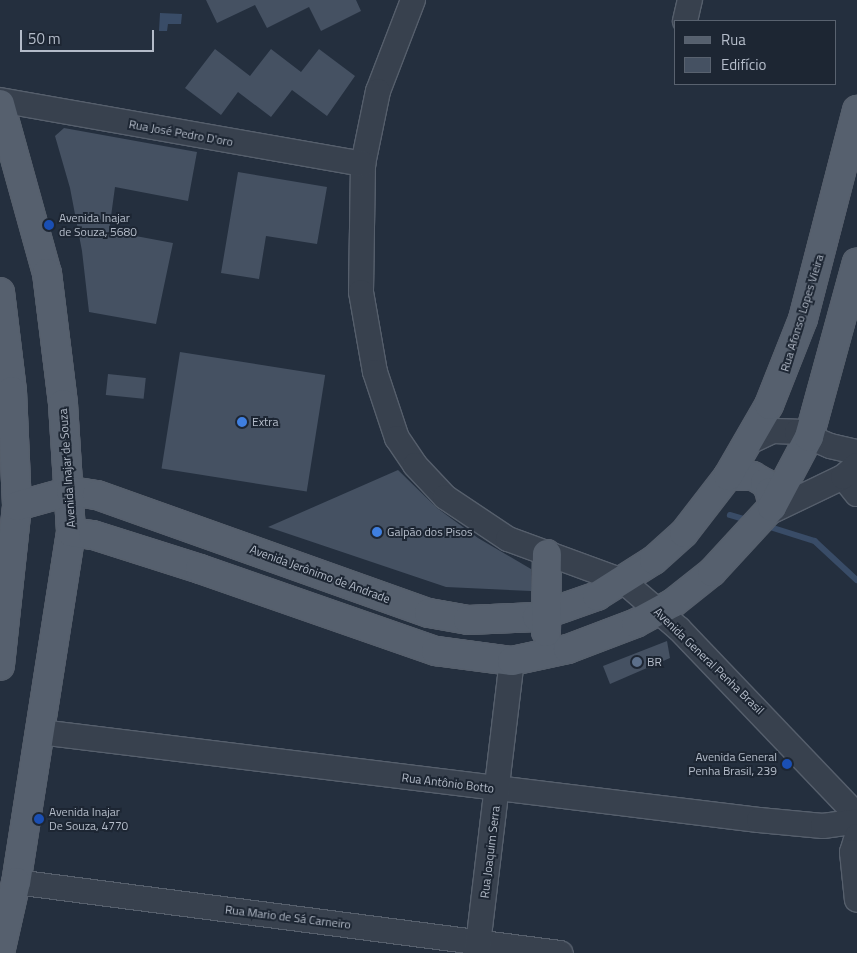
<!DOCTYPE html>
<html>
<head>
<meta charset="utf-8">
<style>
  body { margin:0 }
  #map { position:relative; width:857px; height:953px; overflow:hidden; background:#242f3e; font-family:"Titillium Web",sans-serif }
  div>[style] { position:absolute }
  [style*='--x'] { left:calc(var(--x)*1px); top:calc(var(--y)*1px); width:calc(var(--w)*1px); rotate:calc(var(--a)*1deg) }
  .water>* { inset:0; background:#394c67 }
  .stream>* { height:5.5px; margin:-2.75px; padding:0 2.75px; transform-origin:2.75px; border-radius:2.75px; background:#394c67 }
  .building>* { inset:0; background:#455162; transform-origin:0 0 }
  .roads { filter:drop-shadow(1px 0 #565f6c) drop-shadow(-1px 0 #565f6c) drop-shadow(0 1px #565f6c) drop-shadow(0 -1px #565f6c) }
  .minor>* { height:24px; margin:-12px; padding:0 12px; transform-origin:12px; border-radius:12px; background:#38414e }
  .major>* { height:28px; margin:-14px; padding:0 14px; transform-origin:14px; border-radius:14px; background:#56606e }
  .dots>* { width:14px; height:14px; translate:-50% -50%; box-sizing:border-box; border:2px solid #1d2633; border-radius:50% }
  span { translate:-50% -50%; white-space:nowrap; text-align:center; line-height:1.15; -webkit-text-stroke:4px #1d2633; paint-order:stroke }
  .street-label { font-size:12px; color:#b4bcc9 }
  .poi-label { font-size:12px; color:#b4bcc9 }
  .left { translate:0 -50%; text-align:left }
  .right { translate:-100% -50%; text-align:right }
  .legend { position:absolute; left:674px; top:20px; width:162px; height:65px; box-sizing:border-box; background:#1d2633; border:1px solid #59626f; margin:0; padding:6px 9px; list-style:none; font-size:15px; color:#b4bcc9 }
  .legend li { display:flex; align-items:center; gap:10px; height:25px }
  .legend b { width:25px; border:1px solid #59626f }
  .scale { position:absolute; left:20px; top:30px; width:134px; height:22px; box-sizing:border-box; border:2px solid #b4bcc9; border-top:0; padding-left:6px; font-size:15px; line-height:18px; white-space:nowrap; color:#b4bcc9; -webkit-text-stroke:4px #1d2633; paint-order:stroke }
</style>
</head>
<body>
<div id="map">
  <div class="water">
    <i style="clip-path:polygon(160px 13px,182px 14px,181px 24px,168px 24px,167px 31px,159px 31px)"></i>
  </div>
  <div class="stream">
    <i style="--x:730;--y:515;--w:19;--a:16"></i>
    <i style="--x:767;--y:526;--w:50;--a:17.4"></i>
    <i style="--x:815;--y:541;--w:57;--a:42.9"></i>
  </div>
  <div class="building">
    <i style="clip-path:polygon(206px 0,356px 0,361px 11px,321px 31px,309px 7px,267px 28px,255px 5px,217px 23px)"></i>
    <i style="clip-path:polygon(215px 49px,250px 76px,271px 49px,301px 72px,319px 49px,355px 76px,327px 116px,292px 90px,271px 117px,238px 92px,221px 115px,185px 88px)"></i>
    <i style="clip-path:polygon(64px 128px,197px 152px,188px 201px,115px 187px,109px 231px,173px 243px,156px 324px,89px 312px,82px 251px,70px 188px,55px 136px)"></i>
    <i style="clip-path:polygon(238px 172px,327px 187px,317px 244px,266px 236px,259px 279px,221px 273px)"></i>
    <i style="left:180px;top:352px;width:147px;height:118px;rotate:9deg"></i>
    <i style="left:108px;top:374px;width:38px;height:21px;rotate:6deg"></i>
    <i style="clip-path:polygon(398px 470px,437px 508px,478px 538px,531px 569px,531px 591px,446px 587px,268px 527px)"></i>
    <i style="clip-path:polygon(667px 641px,670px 658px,610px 684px,603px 666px)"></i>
  </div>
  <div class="roads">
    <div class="minor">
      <i style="--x:413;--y:0;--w:97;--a:111"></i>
      <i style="--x:378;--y:91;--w:75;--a:101.6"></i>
      <i style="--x:363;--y:164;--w:128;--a:90.9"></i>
      <i style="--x:361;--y:292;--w:81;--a:80.1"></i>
      <i style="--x:375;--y:372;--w:70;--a:71.6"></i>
      <i style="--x:397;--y:438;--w:32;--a:56"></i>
      <i style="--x:415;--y:465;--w:44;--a:46.8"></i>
      <i style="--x:445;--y:497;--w:76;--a:33.7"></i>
      <i style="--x:508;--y:539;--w:122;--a:20.1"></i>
      <i style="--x:623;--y:581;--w:74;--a:40.6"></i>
      <i style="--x:679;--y:629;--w:257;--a:46.3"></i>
      <i style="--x:685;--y:21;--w:22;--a:-77"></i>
      <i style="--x:0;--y:100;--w:369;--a:10"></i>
      <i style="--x:747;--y:443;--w:29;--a:-25"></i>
      <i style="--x:773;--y:431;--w:24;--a:2"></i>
      <i style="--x:797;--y:432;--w:36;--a:23"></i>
      <i style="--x:830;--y:446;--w:28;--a:13"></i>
      <i style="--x:843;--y:477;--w:22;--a:51"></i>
      <i style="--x:766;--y:514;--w:85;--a:-25.7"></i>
      <i style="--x:843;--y:477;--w:18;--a:-41"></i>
      <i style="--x:40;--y:732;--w:724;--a:6.98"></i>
      <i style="--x:759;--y:820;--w:64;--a:5.4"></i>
      <i style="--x:823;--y:826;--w:34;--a:-8"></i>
      <i style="--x:857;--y:836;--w:17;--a:107"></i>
      <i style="--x:852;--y:852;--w:48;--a:84.1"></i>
      <i style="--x:16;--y:882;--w:549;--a:7.44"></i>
      <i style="--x:477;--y:953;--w:294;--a:-83.2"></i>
    </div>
    <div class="major">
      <i style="--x:0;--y:104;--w:175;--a:74.5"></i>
      <i style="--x:47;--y:273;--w:132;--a:83"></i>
      <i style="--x:63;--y:404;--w:128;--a:86.4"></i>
      <i style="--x:71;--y:532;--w:354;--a:98.9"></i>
      <i style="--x:16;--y:882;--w:73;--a:102.7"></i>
      <i style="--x:0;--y:292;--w:100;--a:83.1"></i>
      <i style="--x:12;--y:391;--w:115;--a:87.5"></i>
      <i style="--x:17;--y:506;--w:161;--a:96.1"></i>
      <i style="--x:728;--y:476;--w:25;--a:0"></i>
      <i style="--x:753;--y:476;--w:14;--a:30"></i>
      <i style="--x:765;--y:483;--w:10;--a:61"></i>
      <i style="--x:770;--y:492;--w:15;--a:82"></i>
      <i style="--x:17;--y:506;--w:56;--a:-15.5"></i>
      <i style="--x:71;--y:491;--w:26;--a:9"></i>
      <i style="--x:97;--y:495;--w:352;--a:19.6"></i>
      <i style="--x:429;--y:613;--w:40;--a:10"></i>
      <i style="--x:468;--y:620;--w:69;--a:-2.5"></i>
      <i style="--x:537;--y:617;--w:64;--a:-19.3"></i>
      <i style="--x:597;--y:596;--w:67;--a:-32.3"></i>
      <i style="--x:654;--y:560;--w:40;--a:-42"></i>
      <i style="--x:684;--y:533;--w:72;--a:-52.3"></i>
      <i style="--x:728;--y:476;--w:82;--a:-60"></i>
      <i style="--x:769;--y:405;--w:92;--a:-68.4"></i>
      <i style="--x:803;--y:319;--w:216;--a:-75.5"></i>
      <i style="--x:71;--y:532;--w:22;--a:8"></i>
      <i style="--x:93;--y:535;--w:112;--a:17.6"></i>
      <i style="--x:200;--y:569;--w:250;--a:19.2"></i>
      <i style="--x:436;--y:651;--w:77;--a:7.5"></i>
      <i style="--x:512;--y:661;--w:57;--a:-12.1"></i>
      <i style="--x:568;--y:649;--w:73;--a:-20.9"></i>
      <i style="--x:636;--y:623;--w:42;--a:-28.4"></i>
      <i style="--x:673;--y:603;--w:50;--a:-38.5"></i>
      <i style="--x:712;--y:572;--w:88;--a:-47.3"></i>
      <i style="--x:772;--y:507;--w:79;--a:-62.1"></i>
      <i style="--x:809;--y:437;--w:181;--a:-74.7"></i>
      <i style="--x:546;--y:632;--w:78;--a:-89.3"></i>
    </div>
  </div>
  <div class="dots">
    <i style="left:49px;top:225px;background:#1a4fb4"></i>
    <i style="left:242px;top:422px;background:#3f7fe0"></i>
    <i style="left:377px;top:532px;background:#3f7fe0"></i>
    <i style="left:637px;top:662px;background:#5c6f8a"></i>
    <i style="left:787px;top:764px;background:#1a4fb4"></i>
    <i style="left:39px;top:819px;background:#1a4fb4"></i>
  </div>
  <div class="street-label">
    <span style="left:181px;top:133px;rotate:10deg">Rua José Pedro D'oro</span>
    <span style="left:802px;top:313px;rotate:-73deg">Rua Afonso Lopes Vieira</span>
    <span style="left:67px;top:468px;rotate:-94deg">Avenida Inajar de Souza</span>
    <span style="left:320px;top:574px;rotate:20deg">Avenida Jerônimo de Andrade</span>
    <span style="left:709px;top:661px;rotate:44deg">Avenida General Penha Brasil</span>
    <span style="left:448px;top:783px;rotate:7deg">Rua Antônio Botto</span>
    <span style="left:490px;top:852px;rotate:-83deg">Rua Joaquim Serra</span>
    <span style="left:288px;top:917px;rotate:7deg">Rua Mario de Sá Carneiro</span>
  </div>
  <div class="poi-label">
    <span class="left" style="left:59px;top:225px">Avenida Inajar<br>de Souza, 5680</span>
    <span class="left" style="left:252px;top:422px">Extra</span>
    <span class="left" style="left:387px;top:532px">Galpão dos Pisos</span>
    <span class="left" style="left:647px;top:662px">BR</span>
    <span class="right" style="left:777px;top:764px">Avenida General<br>Penha Brasil, 239</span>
    <span class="left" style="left:49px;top:819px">Avenida Inajar<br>De Souza, 4770</span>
  </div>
  <ul class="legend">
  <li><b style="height:6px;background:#56606e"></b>Rua</li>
  <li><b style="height:14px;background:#455162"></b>Edifício</li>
  </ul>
  <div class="scale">50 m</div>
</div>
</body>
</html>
